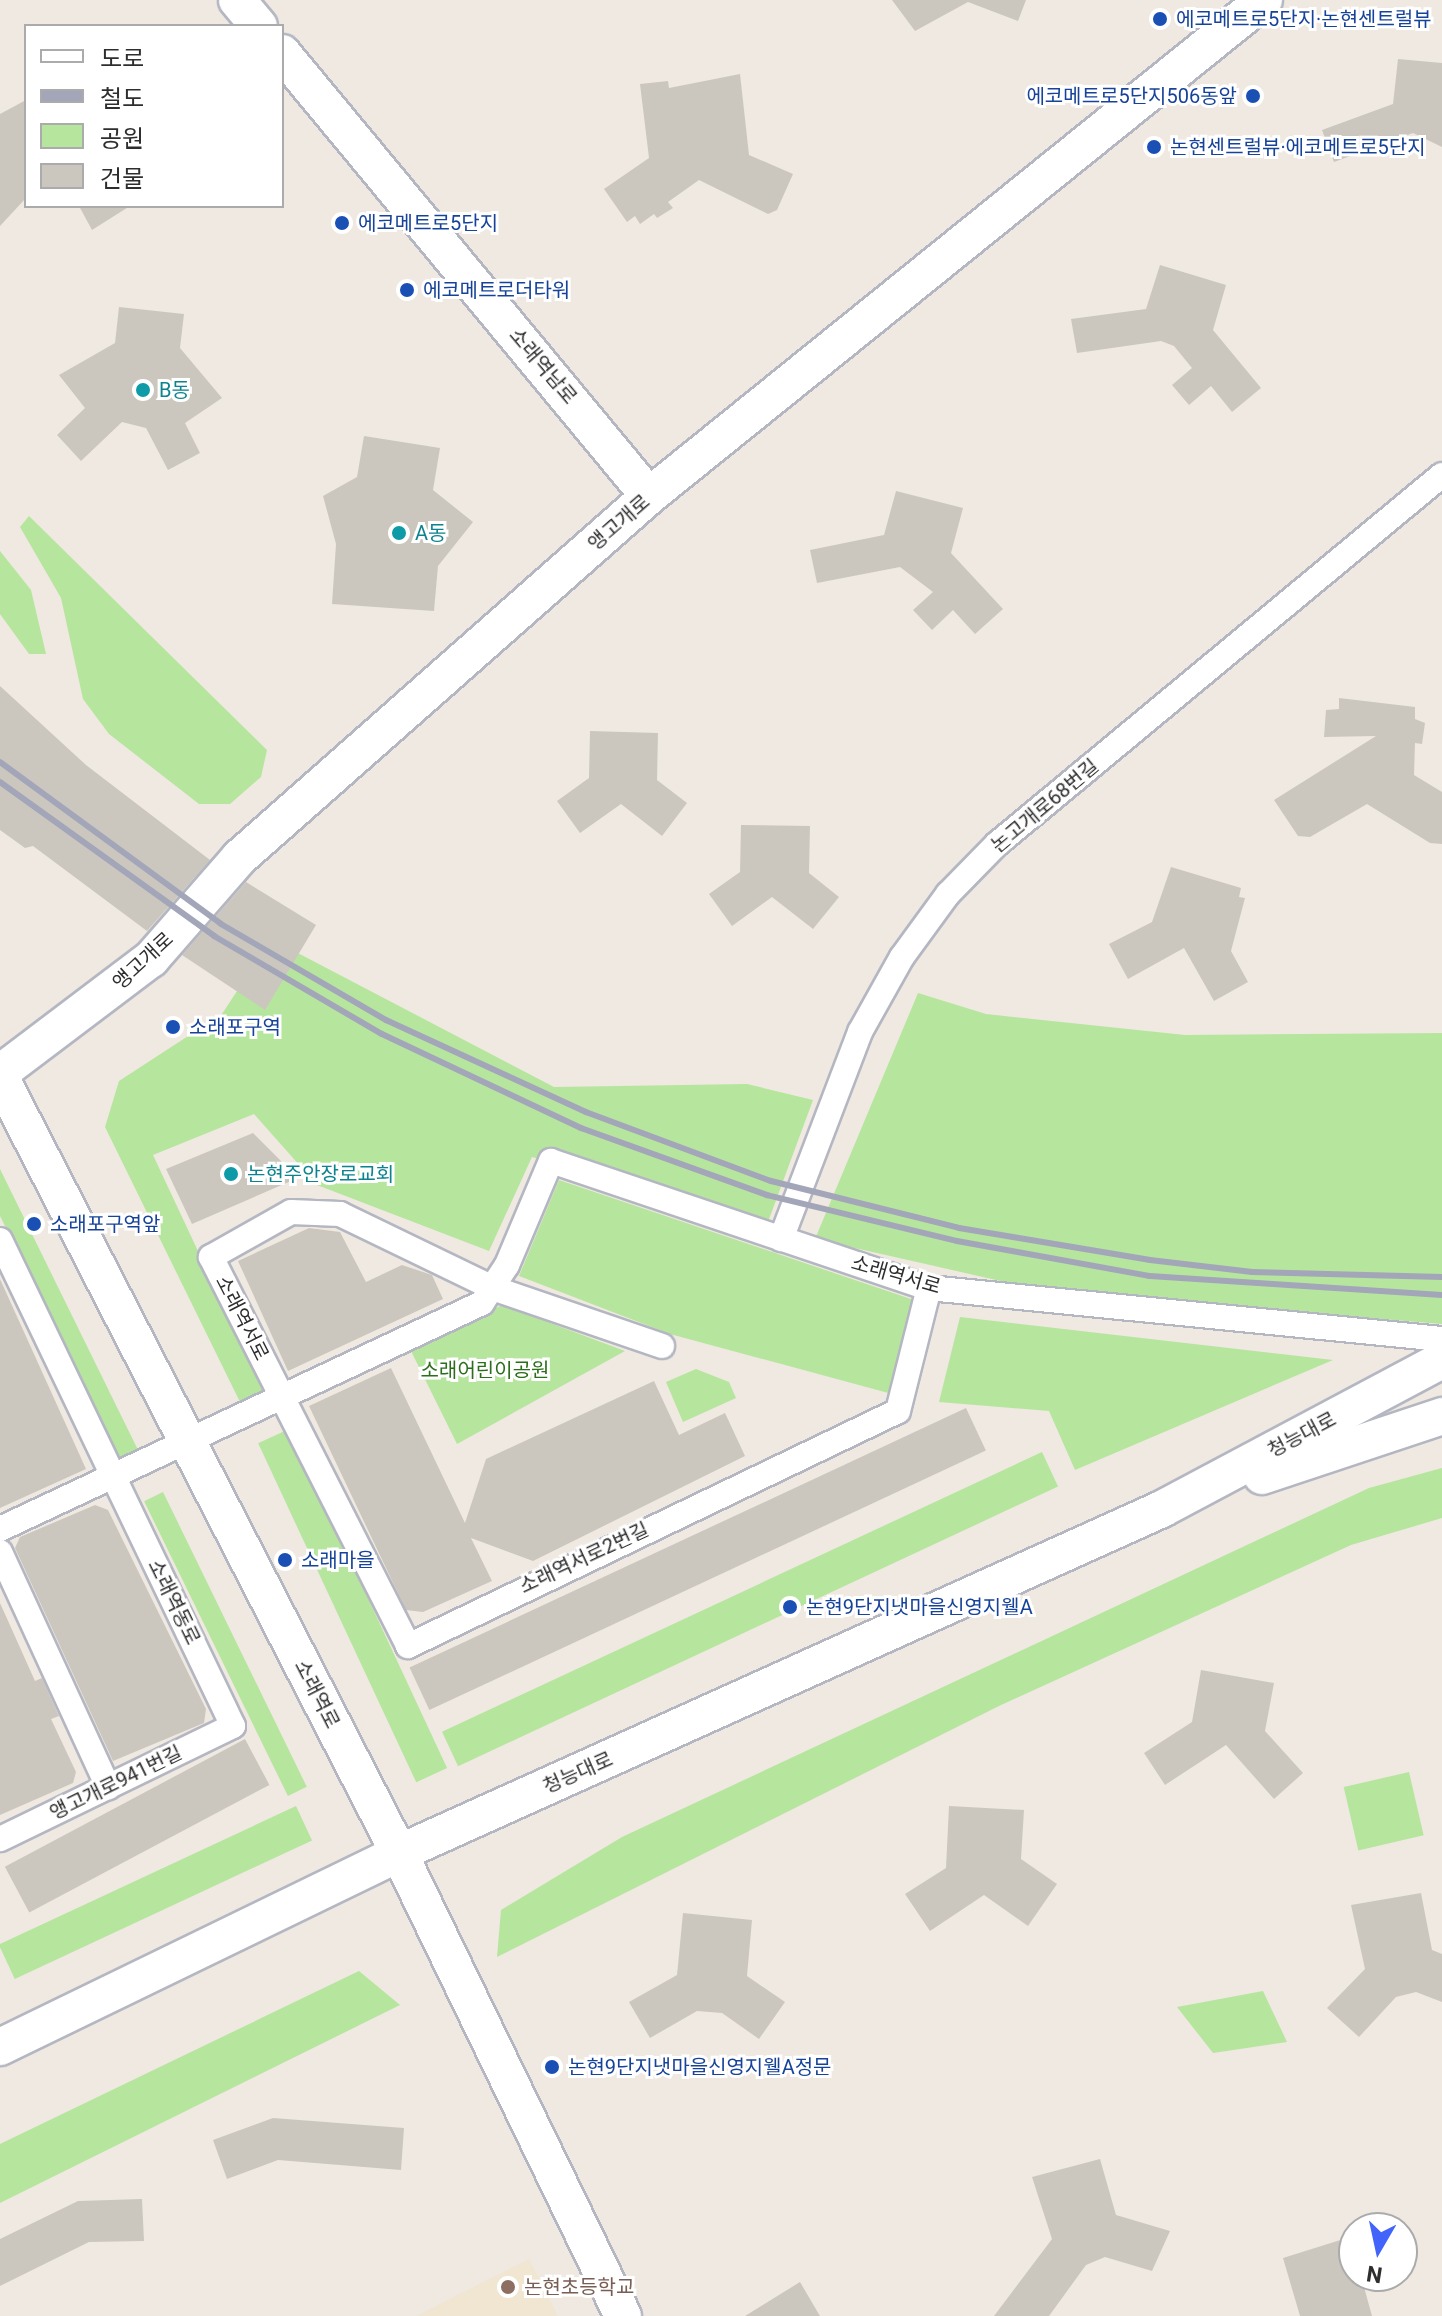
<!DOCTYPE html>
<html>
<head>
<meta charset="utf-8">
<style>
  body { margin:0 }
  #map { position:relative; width:1442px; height:2316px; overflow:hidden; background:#efe9e1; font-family:Roboto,"Noto Sans KR",sans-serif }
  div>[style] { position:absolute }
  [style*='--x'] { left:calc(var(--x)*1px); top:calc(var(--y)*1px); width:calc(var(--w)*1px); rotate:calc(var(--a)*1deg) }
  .education>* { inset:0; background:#f0e6d1 }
  .green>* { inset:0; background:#b6e59e; transform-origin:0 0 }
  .building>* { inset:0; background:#cbc7bf; transform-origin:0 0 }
  .roads { filter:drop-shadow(2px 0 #b4b7c1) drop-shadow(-2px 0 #b4b7c1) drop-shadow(0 2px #b4b7c1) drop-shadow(0 -2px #b4b7c1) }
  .street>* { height:24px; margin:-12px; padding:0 12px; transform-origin:12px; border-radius:12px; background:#fff }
  .secondary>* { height:36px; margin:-18px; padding:0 18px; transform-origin:18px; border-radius:18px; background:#fff }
  .rail>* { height:6px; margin:-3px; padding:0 3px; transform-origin:3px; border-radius:3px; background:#a3a6b8 }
  .dots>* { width:22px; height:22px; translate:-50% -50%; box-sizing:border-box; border:4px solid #fff; border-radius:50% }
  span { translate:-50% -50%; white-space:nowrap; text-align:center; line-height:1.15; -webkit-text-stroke:6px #fff; paint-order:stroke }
  .transit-label { font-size:20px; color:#164399 }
  .left { translate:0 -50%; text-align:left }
  .right { translate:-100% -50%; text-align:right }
  .street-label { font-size:20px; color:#2e2e2e }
  .culture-label { font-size:20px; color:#0d838f }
  .park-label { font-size:20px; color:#2c6e1b }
  .education-label { font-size:20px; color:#785e54 }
  .legend { position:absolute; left:24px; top:24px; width:260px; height:184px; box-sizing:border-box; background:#fff; border:2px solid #ababab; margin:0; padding:10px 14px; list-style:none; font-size:24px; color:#2e2e2e }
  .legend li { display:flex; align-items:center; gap:16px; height:40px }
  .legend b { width:40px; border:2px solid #ababab }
  .north { position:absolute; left:1338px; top:2212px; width:80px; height:80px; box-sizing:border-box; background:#fff; border:2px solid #ababab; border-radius:50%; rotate:189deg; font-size:22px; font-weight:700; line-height:32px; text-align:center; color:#2e2e2e }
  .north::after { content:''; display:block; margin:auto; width:28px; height:36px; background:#4264fb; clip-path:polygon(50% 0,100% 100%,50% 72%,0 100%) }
</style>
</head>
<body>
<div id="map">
  <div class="education">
    <i style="clip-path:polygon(529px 2259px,558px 2316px,416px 2316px)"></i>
  </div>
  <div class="green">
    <i style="clip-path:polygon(29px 516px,267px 750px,261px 777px,230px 804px,199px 804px,109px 734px,83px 699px,61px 598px,20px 527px)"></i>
    <i style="clip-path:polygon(0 551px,31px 590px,46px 654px,29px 654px,0 614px)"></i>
    <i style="clip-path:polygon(271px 939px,554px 1087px,747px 1084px,813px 1100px,768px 1222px,532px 1157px,489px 1251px,317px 1185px,254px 1114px,153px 1155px,264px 1392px,240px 1402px,105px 1127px,119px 1081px,222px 1014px)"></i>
    <i style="clip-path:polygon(918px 993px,986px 1014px,1185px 1035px,1442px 1033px,1442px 1324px,1045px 1291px,815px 1239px)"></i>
    <i style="clip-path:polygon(0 1169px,139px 1452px,121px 1461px,0 1216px)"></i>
    <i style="clip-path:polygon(559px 1180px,917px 1301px,892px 1394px,670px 1334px,519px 1276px)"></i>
    <i style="clip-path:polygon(502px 1305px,625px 1351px,457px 1444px,411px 1351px)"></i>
    <i style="clip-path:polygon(960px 1317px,1333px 1360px,1075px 1470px,1049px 1411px,939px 1402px)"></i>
    <i style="clip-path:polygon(696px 1369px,729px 1382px,736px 1398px,683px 1422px,666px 1382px)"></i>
    <i style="left:289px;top:1429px;width:374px;height:34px;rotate:65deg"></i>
    <i style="left:1042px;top:1452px;width:38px;height:662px;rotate:65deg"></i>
    <i style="clip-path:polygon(1442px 1468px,1442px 1518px,1351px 1545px,999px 1706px,497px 1957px,501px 1910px,622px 1837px,1369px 1488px)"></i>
    <i style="left:163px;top:1492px;width:328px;height:21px;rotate:64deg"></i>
    <i style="left:1409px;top:1772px;width:65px;height:67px;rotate:77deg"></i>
    <i style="left:296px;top:1806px;width:38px;height:328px;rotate:65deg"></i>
    <i style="clip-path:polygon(359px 1971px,400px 2005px,0 2203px,0 2144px)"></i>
    <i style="clip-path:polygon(1263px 1991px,1287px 2042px,1213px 2053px,1177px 2007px)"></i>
  </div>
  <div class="building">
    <i style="clip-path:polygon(892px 0,1026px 0,1018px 21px,968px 2px,915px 31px)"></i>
    <i style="clip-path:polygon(1398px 59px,1442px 63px,1442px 147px,1413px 133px,1334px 162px,1322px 130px,1393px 104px)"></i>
    <i style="clip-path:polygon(740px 74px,749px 155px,793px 174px,777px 210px,768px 214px,699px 180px,668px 202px,673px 208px,657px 218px,654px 214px,640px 224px,635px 216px,627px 222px,604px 189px,649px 158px,640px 84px,668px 81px,669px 88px)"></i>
    <i style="clip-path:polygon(26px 100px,26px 198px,0 226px,0 114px)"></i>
    <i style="clip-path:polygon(79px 206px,130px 206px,92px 230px)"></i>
    <i style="clip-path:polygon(1160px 265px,1226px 285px,1213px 330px,1261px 388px,1232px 412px,1211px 386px,1189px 405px,1172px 385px,1192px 368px,1174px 346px,1161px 341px,1077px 353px,1071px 319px,1146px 309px)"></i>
    <i style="clip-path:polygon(119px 307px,184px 314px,180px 348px,222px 398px,185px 423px,200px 453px,168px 470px,146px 428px,122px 422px,81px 461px,57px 435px,85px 408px,59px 375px,115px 343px)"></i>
    <i style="clip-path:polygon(364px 436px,440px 448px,433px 490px,473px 522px,438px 566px,434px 611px,332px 604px,336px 544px,323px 496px,357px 477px)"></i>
    <i style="clip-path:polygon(896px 491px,963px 508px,951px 553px,1003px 609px,975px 634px,953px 610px,932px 630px,913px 610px,933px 592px,900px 567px,817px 583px,810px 550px,884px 535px)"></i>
    <i style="clip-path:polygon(0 686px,86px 765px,210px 860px,147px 931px,33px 846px,25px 848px,0 830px)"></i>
    <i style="clip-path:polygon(1339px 698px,1415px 707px,1415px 719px,1425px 723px,1422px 744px,1415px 743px,1414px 775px,1442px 792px,1442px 844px,1430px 843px,1367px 804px,1310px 837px,1298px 836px,1274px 800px,1376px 736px,1324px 737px,1326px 710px,1339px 709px)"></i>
    <i style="clip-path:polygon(590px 731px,658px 733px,657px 780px,687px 803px,662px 836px,621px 804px,580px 833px,557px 801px,589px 778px)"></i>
    <i style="clip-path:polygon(741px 825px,810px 826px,809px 873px,839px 897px,813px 929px,772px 897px,732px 926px,709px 894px,740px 872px)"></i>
    <i style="clip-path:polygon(1171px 867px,1241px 888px,1239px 897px,1245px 898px,1231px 951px,1248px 982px,1214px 1001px,1184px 948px,1128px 979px,1109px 944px,1152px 922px)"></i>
    <i style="clip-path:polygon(246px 882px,316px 925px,265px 1010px,182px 955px)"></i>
    <i style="clip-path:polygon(253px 1133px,298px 1178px,192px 1224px,166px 1169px)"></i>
    <i style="clip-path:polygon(309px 1228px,340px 1232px,366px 1282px,402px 1265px,432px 1275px,443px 1299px,288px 1371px,238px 1261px)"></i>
    <i style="clip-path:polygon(0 1279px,86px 1469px,0 1508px)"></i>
    <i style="clip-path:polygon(391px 1368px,465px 1523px,486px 1459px,654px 1381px,679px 1435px,725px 1413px,745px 1456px,533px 1561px,471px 1538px,492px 1581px,423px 1612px,406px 1610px,309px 1406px)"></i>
    <i style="left:966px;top:1408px;width:47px;height:614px;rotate:65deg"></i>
    <i style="clip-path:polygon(95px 1505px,108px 1510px,206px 1709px,204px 1723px,113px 1761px,15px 1548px,20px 1537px)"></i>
    <i style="clip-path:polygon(0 1603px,35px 1681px,42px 1678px,59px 1716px,51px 1719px,76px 1772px,73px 1783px,0 1815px)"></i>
    <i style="clip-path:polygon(1201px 1670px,1274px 1683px,1265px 1731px,1303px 1773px,1274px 1799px,1226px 1745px,1165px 1785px,1144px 1753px,1192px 1722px)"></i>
    <i style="left:245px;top:1739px;width:52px;height:272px;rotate:62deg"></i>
    <i style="clip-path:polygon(949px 1806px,1024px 1810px,1021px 1859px,1057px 1884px,1028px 1926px,984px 1895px,930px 1931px,905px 1894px,946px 1868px)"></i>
    <i style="clip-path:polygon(1421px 1893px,1432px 1950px,1442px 1954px,1442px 2002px,1416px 1992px,1396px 1997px,1359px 2037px,1327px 2008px,1365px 1969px,1351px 1905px)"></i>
    <i style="clip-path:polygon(683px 1913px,752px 1920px,747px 1976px,785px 2002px,759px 2039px,722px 2013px,697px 2011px,650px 2038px,629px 2002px,677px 1975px)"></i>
    <i style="clip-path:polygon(273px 2118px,404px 2128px,401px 2170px,278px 2160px,227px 2179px,213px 2140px)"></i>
    <i style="clip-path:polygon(1100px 2159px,1116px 2215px,1170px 2231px,1152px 2271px,1105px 2257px,1086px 2265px,1049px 2316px,994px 2316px,1052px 2239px,1032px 2177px)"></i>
    <i style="clip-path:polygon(142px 2199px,144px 2241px,89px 2242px,0 2286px,0 2239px,78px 2201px)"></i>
    <i style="clip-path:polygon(1350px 2237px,1354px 2276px,1361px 2276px,1372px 2316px,1300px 2316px,1283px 2258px)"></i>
    <i style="clip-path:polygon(800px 2282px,820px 2316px,745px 2316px)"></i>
  </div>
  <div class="roads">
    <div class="street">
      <i style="--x:781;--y:1239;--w:222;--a:-69.1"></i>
      <i style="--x:860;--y:1032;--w:86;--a:-60.8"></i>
      <i style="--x:902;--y:957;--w:78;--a:-53.9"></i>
      <i style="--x:948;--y:894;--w:70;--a:-45.6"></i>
      <i style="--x:997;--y:844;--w:578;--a:-39.67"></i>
      <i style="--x:0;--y:1240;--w:539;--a:64.39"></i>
      <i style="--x:233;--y:1726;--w:259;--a:154.1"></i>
      <i style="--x:662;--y:1346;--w:179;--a:-161.1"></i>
      <i style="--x:493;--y:1288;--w:170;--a:-154.2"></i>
      <i style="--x:340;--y:1214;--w:49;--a:-177.7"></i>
      <i style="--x:291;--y:1212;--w:92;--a:150.6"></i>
      <i style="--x:211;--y:1257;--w:436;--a:63.1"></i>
      <i style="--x:408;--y:1646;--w:543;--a:-25.62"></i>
      <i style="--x:898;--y:1411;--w:127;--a:-75.9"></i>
      <i style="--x:0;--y:1529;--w:532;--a:-25.12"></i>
      <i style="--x:482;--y:1303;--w:45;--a:-56.7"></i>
      <i style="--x:507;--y:1265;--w:113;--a:-67.1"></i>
      <i style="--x:551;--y:1161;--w:399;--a:18.6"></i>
      <i style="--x:929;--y:1288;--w:516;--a:5.68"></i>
      <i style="--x:0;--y:1552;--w:259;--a:65.3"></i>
    </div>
    <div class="secondary">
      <i style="--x:237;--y:0;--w:34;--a:50"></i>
      <i style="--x:282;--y:53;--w:575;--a:50.36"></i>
      <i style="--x:0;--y:1073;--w:189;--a:-37.1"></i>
      <i style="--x:151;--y:959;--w:134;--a:-48.9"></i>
      <i style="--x:239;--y:858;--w:547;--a:-41.44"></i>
      <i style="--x:649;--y:496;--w:790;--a:-38.89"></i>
      <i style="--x:0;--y:1077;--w:873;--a:62.79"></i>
      <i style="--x:399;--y:1853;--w:514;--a:64.18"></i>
      <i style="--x:1262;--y:1476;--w:190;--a:-18.4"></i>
      <i style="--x:0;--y:2047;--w:444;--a:-25.9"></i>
      <i style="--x:399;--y:1853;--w:837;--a:-24.27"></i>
      <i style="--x:1162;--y:1509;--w:317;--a:-28"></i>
    </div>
  </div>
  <div class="rail">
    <i style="--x:0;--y:762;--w:274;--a:36.2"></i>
    <i style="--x:221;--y:924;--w:191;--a:30.2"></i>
    <i style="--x:386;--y:1020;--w:220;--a:24.7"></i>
    <i style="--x:586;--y:1112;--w:197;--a:20.5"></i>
    <i style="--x:771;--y:1181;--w:194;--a:14"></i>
    <i style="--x:959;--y:1228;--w:194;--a:9.5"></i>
    <i style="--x:1150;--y:1260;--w:103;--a:6.7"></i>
    <i style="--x:1252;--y:1272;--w:190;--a:1.5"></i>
    <i style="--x:0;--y:782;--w:264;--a:35.7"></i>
    <i style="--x:214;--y:936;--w:194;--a:30.3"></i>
    <i style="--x:382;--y:1034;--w:220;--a:25.3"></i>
    <i style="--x:581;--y:1128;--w:198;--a:19.8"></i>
    <i style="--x:767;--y:1195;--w:195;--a:13.6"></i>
    <i style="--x:957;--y:1241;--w:195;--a:10.3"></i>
    <i style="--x:1149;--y:1276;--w:294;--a:3.7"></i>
  </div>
  <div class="dots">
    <i style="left:1160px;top:19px;background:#1a4fb4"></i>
    <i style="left:1253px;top:96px;background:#1a4fb4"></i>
    <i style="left:1154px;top:147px;background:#1a4fb4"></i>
    <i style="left:342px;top:223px;background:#1a4fb4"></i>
    <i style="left:407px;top:290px;background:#1a4fb4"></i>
    <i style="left:143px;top:390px;background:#0f9aa8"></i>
    <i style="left:399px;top:533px;background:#0f9aa8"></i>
    <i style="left:173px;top:1027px;background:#1a4fb4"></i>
    <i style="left:231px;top:1174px;background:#0f9aa8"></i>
    <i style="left:34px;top:1224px;background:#1a4fb4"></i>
    <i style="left:285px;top:1560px;background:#1a4fb4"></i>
    <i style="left:790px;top:1607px;background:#1a4fb4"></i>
    <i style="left:552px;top:2067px;background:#1a4fb4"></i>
    <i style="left:508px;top:2287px;background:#8d6e63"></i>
  </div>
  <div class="transit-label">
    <span class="left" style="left:1176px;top:19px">에코메트로5단지·논현센트럴뷰</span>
    <span class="right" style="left:1237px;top:96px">에코메트로5단지506동앞</span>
    <span class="left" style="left:1170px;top:147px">논현센트럴뷰·에코메트로5단지</span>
    <span class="left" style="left:358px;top:223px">에코메트로5단지</span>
    <span class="left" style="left:423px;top:290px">에코메트로더타워</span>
    <span class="left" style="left:189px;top:1027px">소래포구역</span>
    <span class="left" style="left:50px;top:1224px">소래포구역앞</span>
    <span class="left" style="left:301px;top:1560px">소래마을</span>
    <span class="left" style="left:806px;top:1607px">논현9단지냇마을신영지웰A</span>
    <span class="left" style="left:568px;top:2067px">논현9단지냇마을신영지웰A정문</span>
  </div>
  <div class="street-label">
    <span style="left:543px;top:366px;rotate:50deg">소래역남로</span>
    <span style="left:619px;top:523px;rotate:-41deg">앵고개로</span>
    <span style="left:1045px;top:806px;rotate:-40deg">논고개로68번길</span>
    <span style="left:143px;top:961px;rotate:-43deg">앵고개로</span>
    <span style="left:896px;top:1275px;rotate:16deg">소래역서로</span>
    <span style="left:242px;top:1318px;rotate:63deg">소래역서로</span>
    <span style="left:1302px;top:1435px;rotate:-28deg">청능대로</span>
    <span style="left:584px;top:1558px;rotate:-25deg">소래역서로2번길</span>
    <span style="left:174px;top:1602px;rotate:64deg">소래역동로</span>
    <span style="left:317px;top:1694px;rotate:63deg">소래역로</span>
    <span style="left:578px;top:1773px;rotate:-24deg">청능대로</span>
    <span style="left:116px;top:1783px;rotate:-26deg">앵고개로941번길</span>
  </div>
  <div class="culture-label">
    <span class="left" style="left:159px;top:390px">B동</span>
    <span class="left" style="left:415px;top:533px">A동</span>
    <span class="left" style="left:247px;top:1174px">논현주안장로교회</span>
  </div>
  <div class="park-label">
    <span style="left:485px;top:1370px">소래어린이공원</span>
  </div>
  <div class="education-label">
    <span class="left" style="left:524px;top:2287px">논현초등학교</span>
  </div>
  <ul class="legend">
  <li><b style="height:10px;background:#fff"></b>도로</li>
  <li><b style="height:10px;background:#a3a6b8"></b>철도</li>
  <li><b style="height:22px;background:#b6e59e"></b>공원</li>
  <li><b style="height:22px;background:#cbc7bf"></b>건물</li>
  </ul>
  <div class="north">N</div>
</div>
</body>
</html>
